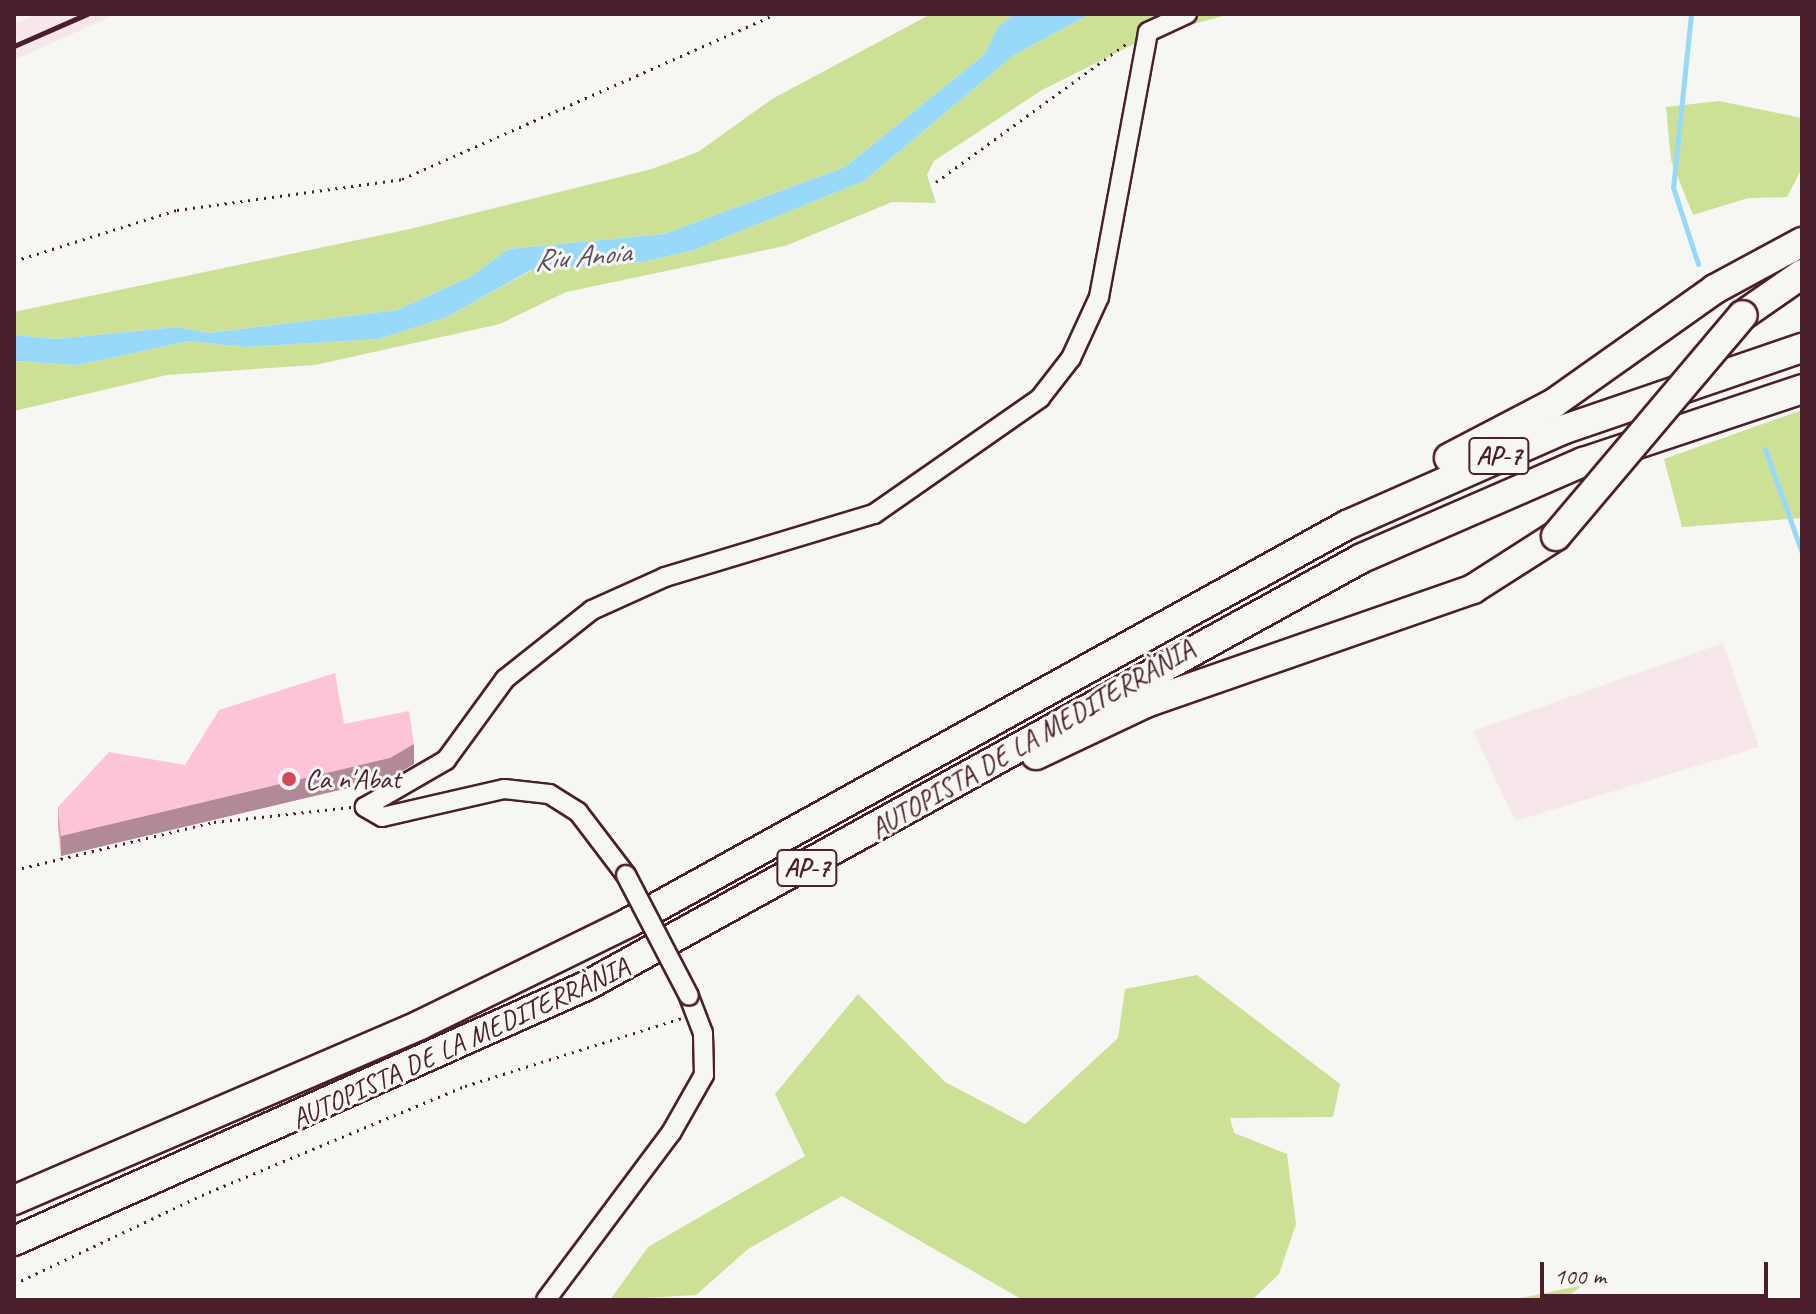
<!DOCTYPE html>
<html>
<head>
<meta charset="utf-8">
<style>
  body { margin:0 }
  #map { position:relative; width:1816px; height:1314px; overflow:hidden; background:#f6f6f2; font-family:Caveat,sans-serif }
  div>[style] { position:absolute }
  [style*='--x'] { left:calc(var(--x)*1px); top:calc(var(--y)*1px); width:calc(var(--w)*1px); rotate:calc(var(--a)*1deg) }
  .built>* { inset:0; background:#f8e7ea }
  .green>* { inset:0; background:#cce196 }
  .water>* { inset:0; background:#98d9fa }
  .stream>* { height:5px; margin:-2.5px; padding:0 2.5px; transform-origin:2.5px; border-radius:2.5px; background:#98d9fa }
  .path>* { height:3px; margin-top:-1.5px; transform-origin:0; background:repeating-linear-gradient(90deg,#4a1f2b 0 2px,transparent 0 8px) }
  .roads { filter:drop-shadow(2px 0 #4a1f2b) drop-shadow(-2px 0 #4a1f2b) drop-shadow(0 2px #4a1f2b) drop-shadow(0 -2px #4a1f2b) }
  .minor>* { height:18px; margin:-9px; padding:0 9px; transform-origin:9px; border-radius:9px; background:#f6f6f2 }
  .highway>* { height:28px; margin:-14px; padding:0 14px; transform-origin:14px; border-radius:14px; background:#f6f6f2 }
  .rail>* { height:5px; margin:-2.5px; padding:0 2.5px; transform-origin:2.5px; border-radius:2.5px; background:#4a1f2b }
  .bridges { filter:drop-shadow(2px 0 #4a1f2b) drop-shadow(-2px 0 #4a1f2b) drop-shadow(0 2px #4a1f2b) drop-shadow(0 -2px #4a1f2b) }
  .minor-bridge>* { height:18px; margin:-9px; padding:0 9px; transform-origin:9px; border-radius:9px; background:#f6f6f2 }
  .highway-bridge>* { height:28px; margin:-14px; padding:0 14px; transform-origin:14px; border-radius:14px; background:#f6f6f2 }
  .wall>* { inset:0; background:#daa9ba }
  .shaded-wall>* { inset:0; background:#b18997 }
  .building>* { inset:0; background:#fdc4d8 }
  .dots>* { width:22px; height:22px; translate:-50% -50%; box-sizing:border-box; border:4px solid #f6f6f2; border-radius:50% }
  span { translate:-50% -50%; white-space:nowrap; text-align:center; line-height:1.15; -webkit-text-stroke:6px #f6f6f2; paint-order:stroke }
  .shield-label span { padding:2px 6px; background:#f6f6f2; border:2px solid; border-radius:6px; -webkit-text-stroke-width:0 }
  .shield-label { font-size:26px; color:#4a1f2b; font-weight:700 }
  .street-label { font-size:28px; color:#4a1f2b }
  .poi-label { font-size:28px; color:#4a1f2b }
  .left { translate:0 -50%; text-align:left }
  .water-label { font-size:30px; color:#5e4e5f; font-style:italic }
  .frame { position:absolute; inset:0; border:16px solid #4a1f2b; pointer-events:none }
  .scale { position:absolute; left:1540px; top:1262px; width:228px; height:36px; box-sizing:border-box; border:4px solid #4a1f2b; border-top:0; padding-left:10px; font-size:24px; line-height:28px; white-space:nowrap; color:#4a1f2b; -webkit-text-stroke:6px #f6f6f2; paint-order:stroke }
</style>
</head>
<body>
<div id="map">
  <div class="built">
    <i style="clip-path:polygon(36px 14px,116px 14px,14px 60px,14px 24px)"></i>
    <i style="clip-path:polygon(1723px 643px,1759px 747px,1515px 821px,1473px 731px)"></i>
  </div>
  <div class="green">
    <i style="clip-path:polygon(931px 14px,1014px 14px,997px 28px,985px 54px,845px 167px,664px 234px,508px 249px,472px 276px,397px 310px,209px 333px,177px 327px,56px 339px,14px 335px,14px 312px,410px 229px,652px 169px,698px 152px,772px 99px)"></i>
    <i style="clip-path:polygon(1090px 14px,1230px 14px,1150px 36px,1042px 90px,934px 161px,927px 175px,936px 203px,892px 202px,785px 246px,566px 292px,500px 324px,315px 365px,167px 375px,14px 411px,14px 361px,78px 365px,189px 341px,245px 347px,379px 339px,447px 317px,532px 270px,643px 262px,694px 250px,864px 181px,1014px 55px)"></i>
    <i style="clip-path:polygon(1719px 101px,1802px 118px,1802px 168px,1787px 197px,1748px 198px,1693px 215px,1671px 160px,1666px 107px)"></i>
    <i style="clip-path:polygon(1802px 410px,1802px 518px,1682px 527px,1664px 459px)"></i>
    <i style="clip-path:polygon(1197px 975px,1340px 1084px,1333px 1117px,1230px 1118px,1234px 1133px,1287px 1154px,1296px 1224px,1279px 1274px,1254px 1298px,1023px 1300px,842px 1196px,748px 1249px,696px 1295px,610px 1300px,648px 1247px,805px 1156px,775px 1094px,858px 994px,945px 1082px,1025px 1124px,1118px 1038px,1125px 989px)"></i>
    <i style="clip-path:polygon(1583px 1285px,1563px 1300px,1512px 1300px)"></i>
  </div>
  <div class="water">
    <i style="clip-path:polygon(1014px 14px,1090px 14px,1014px 55px,864px 181px,694px 250px,643px 262px,531px 270px,447px 317px,379px 339px,245px 347px,189px 341px,78px 365px,14px 361px,14px 335px,56px 339px,177px 327px,209px 333px,397px 310px,472px 276px,508px 249px,664px 234px,845px 167px,985px 54px,997px 28px)"></i>
  </div>
  <div class="stream">
    <i style="--x:1691;--y:14;--w:174;--a:95.9"></i>
    <i style="--x:1673;--y:187;--w:81;--a:72"></i>
    <i style="--x:1765;--y:449;--w:110;--a:70.4"></i>
  </div>
  <div class="path">
    <i style="--x:936;--y:182;--w:238;--a:-36"></i>
    <i style="--x:14;--y:261;--w:171;--a:-17.4"></i>
    <i style="--x:177;--y:210;--w:227;--a:-7.8"></i>
    <i style="--x:402;--y:179;--w:409;--a:-23.8"></i>
    <i style="--x:14;--y:870;--w:206;--a:-13.5"></i>
    <i style="--x:214;--y:822;--w:138;--a:-6.2"></i>
    <i style="--x:14;--y:1284;--w:216;--a:-25.3"></i>
    <i style="--x:209;--y:1192;--w:277;--a:-22.5"></i>
    <i style="--x:465;--y:1086;--w:227;--a:-17.4"></i>
  </div>
  <div class="roads">
    <div class="minor">
      <i style="--x:626;--y:875;--w:79;--a:-127.3"></i>
      <i style="--x:578;--y:812;--w:34;--a:-148"></i>
      <i style="--x:549;--y:794;--w:45;--a:-173.7"></i>
      <i style="--x:504;--y:789;--w:125;--a:167.1"></i>
      <i style="--x:382;--y:817;--w:20;--a:-150"></i>
      <i style="--x:365;--y:807;--w:94;--a:-30.1"></i>
      <i style="--x:446;--y:760;--w:100;--a:-53.9"></i>
      <i style="--x:505;--y:679;--w:111;--a:-38.4"></i>
      <i style="--x:592;--y:610;--w:80;--a:-24.3"></i>
      <i style="--x:665;--y:577;--w:218;--a:-16.8"></i>
      <i style="--x:874;--y:514;--w:203;--a:-34.9"></i>
      <i style="--x:1040;--y:398;--w:51;--a:-52.2"></i>
      <i style="--x:1071;--y:358;--w:67;--a:-65.3"></i>
      <i style="--x:1099;--y:297;--w:269;--a:-79.5"></i>
      <i style="--x:1148;--y:32;--w:43;--a:-24.8"></i>
      <i style="--x:546;--y:1300;--w:209;--a:-53.2"></i>
      <i style="--x:671;--y:1133;--w:67;--a:-60.4"></i>
      <i style="--x:704;--y:1075;--w:42;--a:-91.4"></i>
      <i style="--x:703;--y:1033;--w:40;--a:-111"></i>
    </div>
    <div class="highway">
      <i style="--x:1743;--y:315;--w:72;--a:-34.8"></i>
      <i style="--x:1449;--y:458;--w:119;--a:-27.6"></i>
      <i style="--x:1554;--y:403;--w:197;--a:-35.3"></i>
      <i style="--x:1715;--y:289;--w:99;--a:-28.4"></i>
      <i style="--x:1036;--y:755;--w:122;--a:-25.3"></i>
      <i style="--x:1146;--y:703;--w:346;--a:-19.2"></i>
      <i style="--x:1473;--y:589;--w:98;--a:-32.6"></i>
      <i style="--x:14;--y:1200;--w:442;--a:-23.3"></i>
      <i style="--x:420;--y:1025;--w:232;--a:-26.1"></i>
      <i style="--x:628;--y:923;--w:822;--a:-28.97"></i>
      <i style="--x:1347;--y:525;--w:235;--a:-23.8"></i>
      <i style="--x:1562;--y:430;--w:254;--a:-18.9"></i>
      <i style="--x:14;--y:1241;--w:628;--a:-24.04"></i>
      <i style="--x:588;--y:985;--w:884;--a:-28.88"></i>
      <i style="--x:1362;--y:558;--w:241;--a:-23.5"></i>
      <i style="--x:1583;--y:462;--w:231;--a:-18.4"></i>
    </div>
  </div>
  <div class="rail">
    <i style="--x:14;--y:46;--w:80;--a:-23.7"></i>
  </div>
  <div class="bridges">
    <div class="minor-bridge">
      <i style="--x:626;--y:875;--w:136;--a:62.5"></i>
    </div>
    <div class="highway-bridge">
      <i style="--x:1556;--y:536;--w:289;--a:-49.8"></i>
    </div>
  </div>
  <div class="wall">
    <i style="clip-path:polygon(344px 724px,414px 764px,390px 778px,61px 856px,58px 827px,58px 807px,185px 765px)"></i>
  </div>
  <div class="shaded-wall">
    <i style="clip-path:polygon(414px 744px,414px 764px,390px 778px,61px 856px,61px 836px)"></i>
  </div>
  <div class="building">
    <i style="clip-path:polygon(335px 673px,344px 724px,409px 711px,414px 744px,390px 758px,61px 836px,58px 807px,109px 752px,185px 765px,219px 710px)"></i>
  </div>
  <div class="dots">
    <i style="left:289px;top:779px;background:#d1495b"></i>
  </div>
  <div class="shield-label">
    <span style="left:1499px;top:456px">AP-7</span>
    <span style="left:807px;top:868px">AP-7</span>
  </div>
  <div class="street-label">
    <span style="left:1032px;top:739px;rotate:-30deg">AUTOPISTA DE LA MEDITERRÀNIA</span>
    <span style="left:460px;top:1043px;rotate:-25deg">AUTOPISTA DE LA MEDITERRÀNIA</span>
  </div>
  <div class="poi-label">
    <span class="left" style="left:305px;top:779px">Ca n'Abat</span>
  </div>
  <div class="water-label">
    <span style="left:582px;top:256px;rotate:-5deg">Riu Anoia</span>
  </div>
  <div class="frame"></div>
  <div class="scale">100 m</div>
</div>
</body>
</html>
